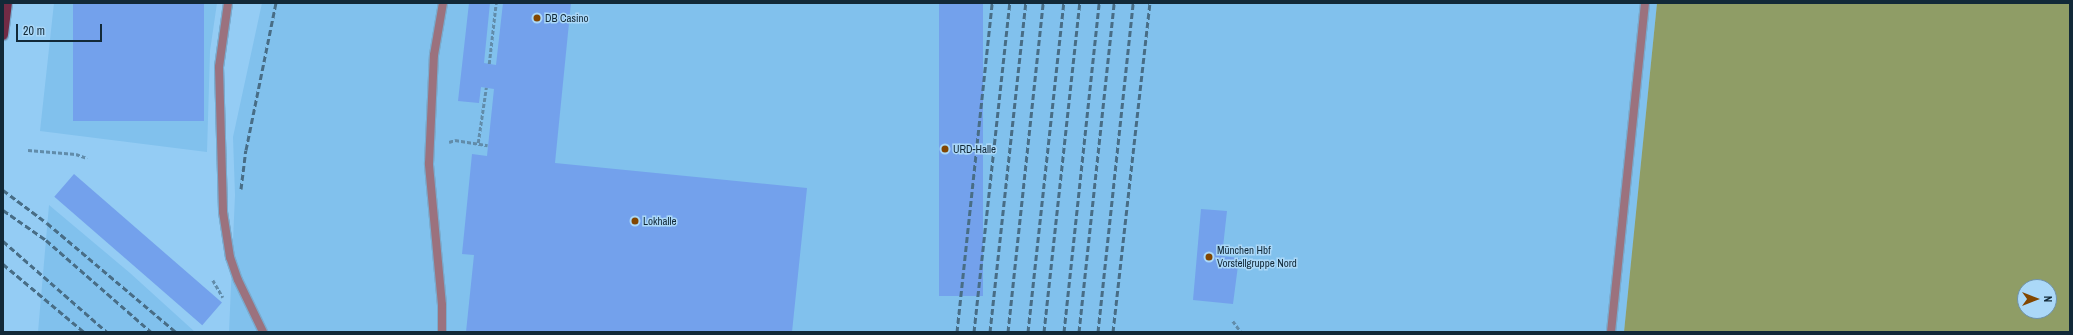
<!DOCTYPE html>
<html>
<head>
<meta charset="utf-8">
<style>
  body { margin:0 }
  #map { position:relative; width:2073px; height:335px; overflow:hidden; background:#94ccf4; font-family:"Archivo Narrow",sans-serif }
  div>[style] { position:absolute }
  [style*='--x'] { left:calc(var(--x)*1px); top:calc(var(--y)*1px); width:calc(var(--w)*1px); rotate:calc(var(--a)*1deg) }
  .built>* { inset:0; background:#81c1ed }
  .green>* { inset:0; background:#8f9d66 }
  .building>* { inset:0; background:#73a1ec; transform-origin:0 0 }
  .path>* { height:2.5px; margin-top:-1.25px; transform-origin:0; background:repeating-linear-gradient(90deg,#618caa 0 4px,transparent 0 6px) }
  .roads { filter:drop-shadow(1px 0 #7aabce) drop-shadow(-1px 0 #7aabce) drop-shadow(0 1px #7aabce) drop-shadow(0 -1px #7aabce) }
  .service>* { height:8px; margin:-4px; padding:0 4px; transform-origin:4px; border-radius:4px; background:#9b727e }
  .primary>* { height:10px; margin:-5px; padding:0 5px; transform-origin:5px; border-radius:5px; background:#712b45 }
  .rail>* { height:3px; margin-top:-1.5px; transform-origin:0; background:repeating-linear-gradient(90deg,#486d86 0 6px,transparent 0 9px) }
  .dots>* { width:11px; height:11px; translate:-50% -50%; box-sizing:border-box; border:2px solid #abd8f8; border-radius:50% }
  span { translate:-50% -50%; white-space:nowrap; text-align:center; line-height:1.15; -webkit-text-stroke:3px #abd8f8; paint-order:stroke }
  .poi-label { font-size:11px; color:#122938 }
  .left { translate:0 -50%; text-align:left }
  .frame { position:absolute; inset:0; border:4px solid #122938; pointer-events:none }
  .north { position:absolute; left:2017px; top:279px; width:40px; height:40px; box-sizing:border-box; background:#abd8f8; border:1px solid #6e92ab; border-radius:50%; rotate:90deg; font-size:11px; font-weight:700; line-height:16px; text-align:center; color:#122938 }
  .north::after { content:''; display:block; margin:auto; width:14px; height:18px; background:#824600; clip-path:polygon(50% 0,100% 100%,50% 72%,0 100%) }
  .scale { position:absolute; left:16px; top:24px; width:86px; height:18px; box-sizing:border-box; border:2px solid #122938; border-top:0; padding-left:5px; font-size:12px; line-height:14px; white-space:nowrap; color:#122938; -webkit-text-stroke:3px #abd8f8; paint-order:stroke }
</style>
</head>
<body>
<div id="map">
  <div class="built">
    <i style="clip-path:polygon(54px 3px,217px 3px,210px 51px,207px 152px,40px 131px)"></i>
    <i style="clip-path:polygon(262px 3px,1657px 3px,1624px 332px,229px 332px,235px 195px,233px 137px)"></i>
    <i style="clip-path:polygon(49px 205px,130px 273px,195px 332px,38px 332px)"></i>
  </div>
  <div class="green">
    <i style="clip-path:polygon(evenodd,1657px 3px,2070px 3px,2070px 332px,1624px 332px,1657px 3px,2025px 287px,2049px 287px,2049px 311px,2025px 311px,2025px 287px)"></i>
  </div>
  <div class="building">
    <i style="left:73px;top:3px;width:131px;height:118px"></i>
    <i style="clip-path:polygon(469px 3px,490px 3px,484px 63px,496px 65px,503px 3px,571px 3px,555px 163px,807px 188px,792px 332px,466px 332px,474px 255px,462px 254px,472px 154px,487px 156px,494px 89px,481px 87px,479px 103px,458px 101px)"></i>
    <i style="left:939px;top:3px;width:44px;height:293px"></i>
    <i style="left:74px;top:174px;width:196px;height:30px;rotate:41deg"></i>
    <i style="clip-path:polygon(1201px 209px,1227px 211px,1222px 256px,1239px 258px,1233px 304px,1193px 300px)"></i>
  </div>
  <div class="path">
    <i style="--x:489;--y:64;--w:61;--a:-83.5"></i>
    <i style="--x:449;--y:142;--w:6;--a:-18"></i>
    <i style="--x:455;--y:140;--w:33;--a:9"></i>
    <i style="--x:478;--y:143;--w:56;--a:-81.7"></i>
    <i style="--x:28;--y:150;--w:48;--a:4.8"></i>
    <i style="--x:76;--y:154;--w:12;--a:20"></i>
    <i style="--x:213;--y:280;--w:20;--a:60"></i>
    <i style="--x:1233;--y:321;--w:14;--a:54"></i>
  </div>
  <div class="roads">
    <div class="service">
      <i style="--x:228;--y:3;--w:65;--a:98"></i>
      <i style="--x:219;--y:67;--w:145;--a:88.4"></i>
      <i style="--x:223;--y:212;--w:46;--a:81.2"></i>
      <i style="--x:230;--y:257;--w:24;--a:71"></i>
      <i style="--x:238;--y:280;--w:58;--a:64.3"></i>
      <i style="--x:442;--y:332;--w:27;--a:-90"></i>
      <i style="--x:442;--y:305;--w:142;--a:-95.3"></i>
      <i style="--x:429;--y:164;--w:109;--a:-87.4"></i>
      <i style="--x:434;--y:55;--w:53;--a:-80.2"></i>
      <i style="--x:1611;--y:332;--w:331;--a:-84.1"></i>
    </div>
    <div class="primary">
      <i style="--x:3;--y:35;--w:32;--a:-83"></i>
    </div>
  </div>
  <div class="rail">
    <i style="--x:241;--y:189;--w:39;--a:-83"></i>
    <i style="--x:246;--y:150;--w:150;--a:-78.5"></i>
    <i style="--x:3;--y:190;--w:55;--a:36.9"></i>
    <i style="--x:47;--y:223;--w:169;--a:40.2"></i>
    <i style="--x:3;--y:210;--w:52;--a:34.9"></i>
    <i style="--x:46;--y:240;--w:140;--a:41.2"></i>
    <i style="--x:3;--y:241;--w:138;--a:41.2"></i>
    <i style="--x:3;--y:264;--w:106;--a:40"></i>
    <i style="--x:957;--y:332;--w:331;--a:-83.9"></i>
    <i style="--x:974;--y:332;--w:331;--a:-83.8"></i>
    <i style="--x:990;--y:332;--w:331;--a:-83.8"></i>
    <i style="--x:1008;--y:332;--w:331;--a:-83.9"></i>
    <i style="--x:1028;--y:332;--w:331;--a:-83.8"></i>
    <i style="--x:1044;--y:332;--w:331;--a:-83.8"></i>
    <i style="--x:1064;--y:332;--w:331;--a:-83.9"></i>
    <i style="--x:1079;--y:332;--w:331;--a:-83.9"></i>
    <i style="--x:1098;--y:332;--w:331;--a:-83.9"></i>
    <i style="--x:1113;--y:332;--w:331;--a:-83.6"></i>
  </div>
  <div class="dots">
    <i style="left:537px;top:18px;background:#824600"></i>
    <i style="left:945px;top:149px;background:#824600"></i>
    <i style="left:635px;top:221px;background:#824600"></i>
    <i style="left:1209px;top:257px;background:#824600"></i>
  </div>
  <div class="poi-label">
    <span class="left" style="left:545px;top:18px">DB Casino</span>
    <span class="left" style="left:953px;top:149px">URD-Halle</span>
    <span class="left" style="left:643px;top:221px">Lokhalle</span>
    <span class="left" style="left:1217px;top:257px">München Hbf<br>Vorstellgruppe Nord</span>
  </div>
  <div class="frame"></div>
  <div class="north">N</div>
  <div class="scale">20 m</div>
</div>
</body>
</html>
